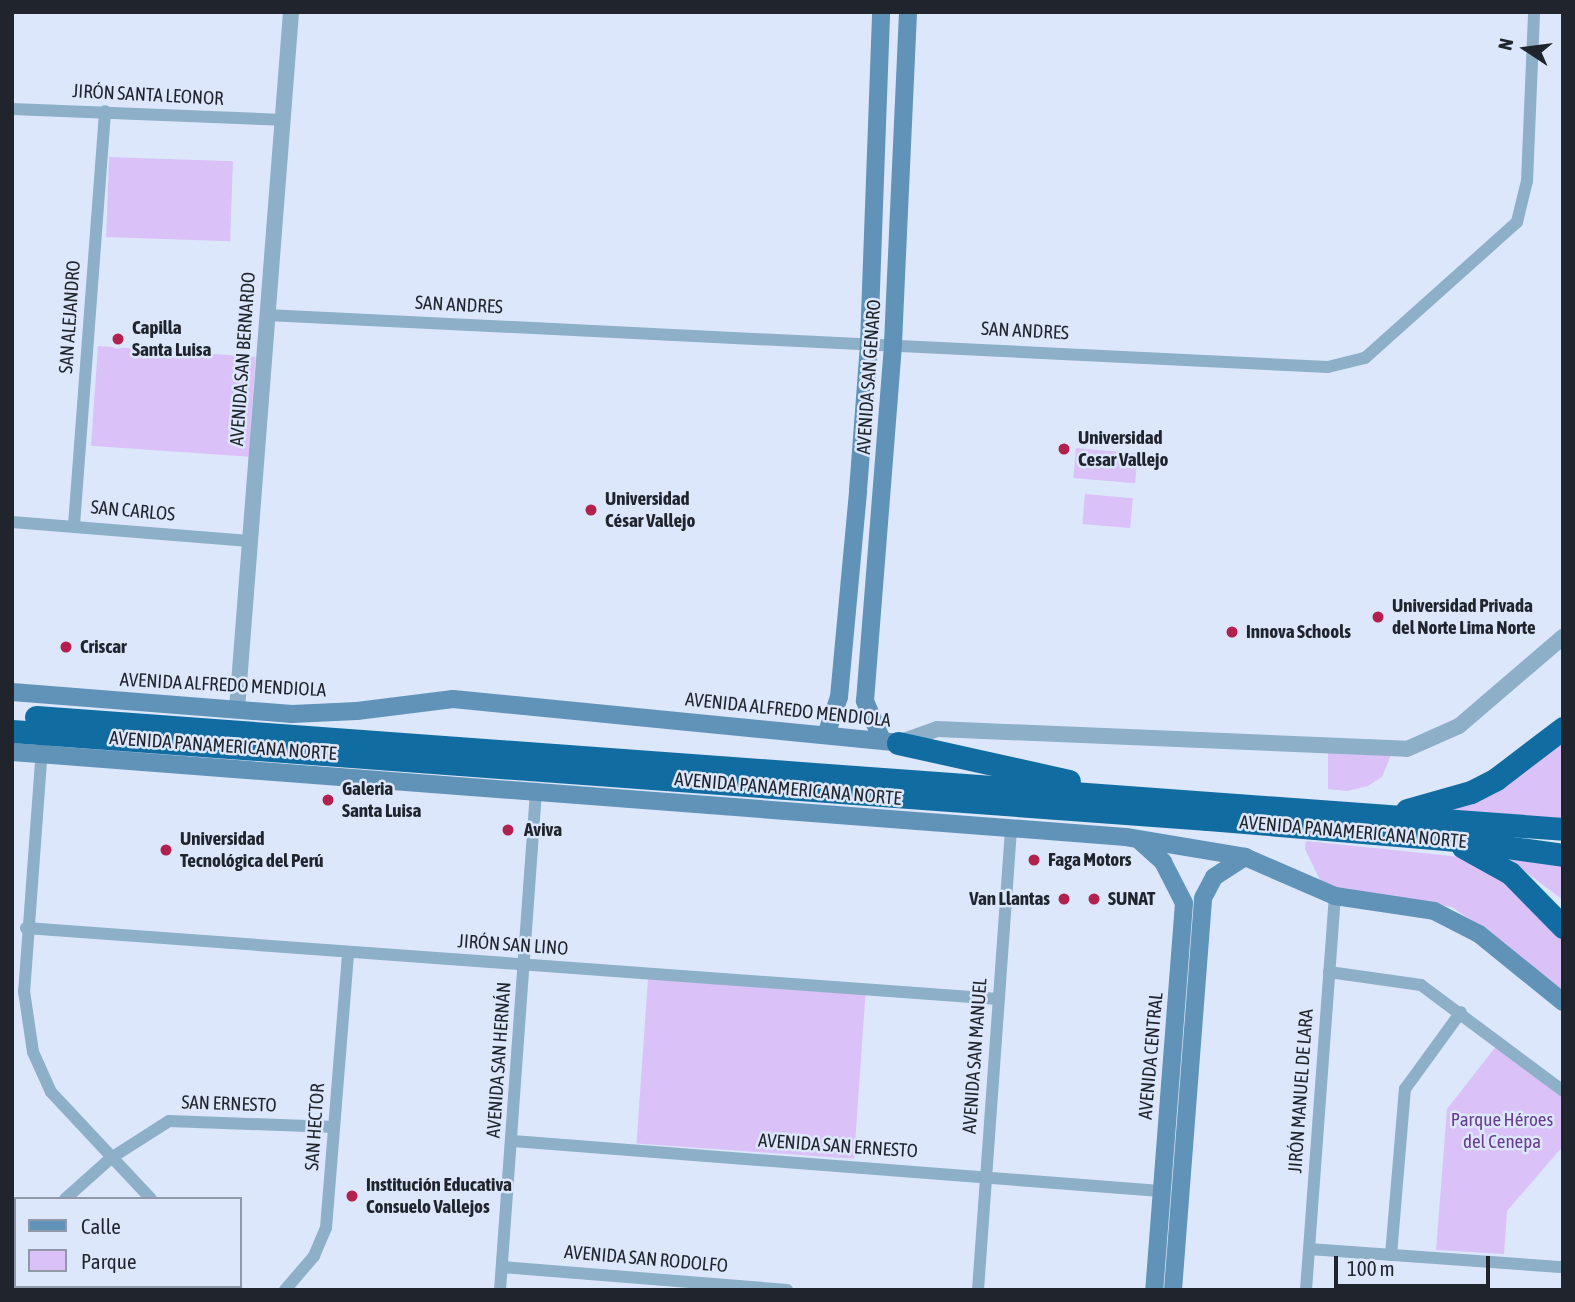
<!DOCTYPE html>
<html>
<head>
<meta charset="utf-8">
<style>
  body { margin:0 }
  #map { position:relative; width:1575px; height:1302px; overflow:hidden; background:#dce7fb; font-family:"Asap Condensed",sans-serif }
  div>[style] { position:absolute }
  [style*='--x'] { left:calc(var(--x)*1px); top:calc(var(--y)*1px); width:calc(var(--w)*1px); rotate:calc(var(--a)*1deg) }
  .green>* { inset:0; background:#dac1f7; transform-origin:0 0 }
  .minor>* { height:12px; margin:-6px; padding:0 6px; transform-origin:6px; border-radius:6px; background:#8eafc8 }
  .tertiary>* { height:16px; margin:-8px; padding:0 8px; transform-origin:8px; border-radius:8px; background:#8eafc8 }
  .secondary>* { height:18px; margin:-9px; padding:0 9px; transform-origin:9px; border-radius:9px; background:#6193b8 }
  .motorway>* { height:23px; margin:-11.5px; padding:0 11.5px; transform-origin:11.5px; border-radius:11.5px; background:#116ca1 }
  .dots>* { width:19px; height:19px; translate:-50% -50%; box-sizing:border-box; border:4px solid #dce7fb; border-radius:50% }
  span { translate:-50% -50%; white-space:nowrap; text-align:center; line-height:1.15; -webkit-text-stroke:5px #dce7fb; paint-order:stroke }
  .street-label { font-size:19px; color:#1f242d }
  .poi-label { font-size:19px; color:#1f242d; font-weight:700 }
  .left { translate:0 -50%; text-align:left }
  .right { translate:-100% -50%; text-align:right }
  .park-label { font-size:19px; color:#6a3b94 }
  .frame { position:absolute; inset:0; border:14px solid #1f242d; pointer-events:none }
  .legend { position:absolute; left:14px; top:1197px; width:228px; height:91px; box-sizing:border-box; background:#dce7fb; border:2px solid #9099a9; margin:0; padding:9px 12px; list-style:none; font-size:21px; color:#1f242d }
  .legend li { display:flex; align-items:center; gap:14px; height:35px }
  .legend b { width:35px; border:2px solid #9099a9 }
  .north { position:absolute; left:1491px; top:14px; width:70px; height:70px; -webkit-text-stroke:5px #dce7fb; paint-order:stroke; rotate:283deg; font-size:19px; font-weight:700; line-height:28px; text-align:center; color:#1f242d }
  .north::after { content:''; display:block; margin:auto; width:24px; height:32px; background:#1f242d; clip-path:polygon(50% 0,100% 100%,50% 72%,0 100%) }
  .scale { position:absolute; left:1334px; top:1256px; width:156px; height:32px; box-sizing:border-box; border:4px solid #1f242d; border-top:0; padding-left:9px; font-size:21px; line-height:24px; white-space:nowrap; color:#1f242d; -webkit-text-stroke:5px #dce7fb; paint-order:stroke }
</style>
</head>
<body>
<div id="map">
  <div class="green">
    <i style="left:109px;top:157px;width:124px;height:80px;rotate:2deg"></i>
    <i style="left:98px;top:346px;width:158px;height:100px;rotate:4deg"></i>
    <i style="left:1076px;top:448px;width:62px;height:30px;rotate:5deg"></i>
    <i style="left:1085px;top:494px;width:48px;height:30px;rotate:5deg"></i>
    <i style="clip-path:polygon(1563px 742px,1563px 820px,1446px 811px)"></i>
    <i style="clip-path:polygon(1328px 750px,1391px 755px,1382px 777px,1368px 786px,1347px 791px,1328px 789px)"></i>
    <i style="clip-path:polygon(1306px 841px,1461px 857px,1498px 873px,1543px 909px,1563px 941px,1563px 993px,1509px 947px,1452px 907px,1334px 890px,1321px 882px,1305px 849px)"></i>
    <i style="clip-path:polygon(1509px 859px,1563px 866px,1563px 900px)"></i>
    <i style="left:648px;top:979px;width:218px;height:165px;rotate:4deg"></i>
    <i style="clip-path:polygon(1497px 1045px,1563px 1098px,1563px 1146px,1507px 1211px,1504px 1254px,1436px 1250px,1447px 1109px)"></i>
  </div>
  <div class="minor">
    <i style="--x:12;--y:109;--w:271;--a:2.3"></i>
    <i style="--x:267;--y:315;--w:1062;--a:2.81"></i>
    <i style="--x:1328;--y:367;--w:38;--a:-14"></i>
    <i style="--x:1365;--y:358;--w:204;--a:-41.8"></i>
    <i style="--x:1517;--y:222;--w:42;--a:-76.3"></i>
    <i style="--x:1527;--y:181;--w:169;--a:-87.6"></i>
    <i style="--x:12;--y:522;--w:238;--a:4.6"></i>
    <i style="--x:74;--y:525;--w:415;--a:-85.7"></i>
    <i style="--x:42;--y:748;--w:244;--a:94.2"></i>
    <i style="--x:24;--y:991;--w:62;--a:81.6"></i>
    <i style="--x:33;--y:1052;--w:44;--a:65.8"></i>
    <i style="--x:51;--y:1092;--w:146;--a:46.9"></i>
    <i style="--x:26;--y:928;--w:975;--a:4.18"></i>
    <i style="--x:1329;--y:972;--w:93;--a:8"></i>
    <i style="--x:1421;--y:985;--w:177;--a:36.7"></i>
    <i style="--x:513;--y:1141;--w:649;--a:4.42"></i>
    <i style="--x:65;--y:1199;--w:62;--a:-41.7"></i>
    <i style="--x:111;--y:1158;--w:69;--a:-32.5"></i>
    <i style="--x:169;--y:1121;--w:165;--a:2.1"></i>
    <i style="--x:1309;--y:1249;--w:255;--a:4.1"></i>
    <i style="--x:1391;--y:1255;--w:167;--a:-85.2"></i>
    <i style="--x:1405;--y:1089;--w:95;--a:-54"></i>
    <i style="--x:502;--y:1267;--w:286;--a:4.6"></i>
    <i style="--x:12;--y:1278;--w:4;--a:0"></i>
    <i style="--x:57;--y:1286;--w:8;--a:30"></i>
    <i style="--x:234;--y:1286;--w:5;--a:53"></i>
    <i style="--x:23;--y:1290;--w:4;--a:-90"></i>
    <i style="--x:285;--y:1290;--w:45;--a:-49.5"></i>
    <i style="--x:314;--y:1256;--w:30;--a:-67"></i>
    <i style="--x:326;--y:1228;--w:275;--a:-85.4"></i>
    <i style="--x:500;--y:1290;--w:500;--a:-85.87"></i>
    <i style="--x:978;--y:1290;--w:465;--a:-85.9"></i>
    <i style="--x:1306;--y:1290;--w:395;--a:-85.8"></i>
  </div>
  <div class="tertiary">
    <i style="--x:237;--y:709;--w:699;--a:-85.57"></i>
    <i style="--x:898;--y:743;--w:41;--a:-19.7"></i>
    <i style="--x:937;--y:729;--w:470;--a:2.4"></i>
    <i style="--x:1407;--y:749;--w:57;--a:-23.9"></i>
    <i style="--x:1459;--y:726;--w:137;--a:-40.6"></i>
  </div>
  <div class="secondary">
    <i style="--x:12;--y:692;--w:281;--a:4.5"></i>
    <i style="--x:292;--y:714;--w:65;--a:-2.6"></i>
    <i style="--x:357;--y:711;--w:97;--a:-7.1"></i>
    <i style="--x:453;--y:699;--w:447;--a:5.6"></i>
    <i style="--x:826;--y:735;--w:40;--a:-71.1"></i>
    <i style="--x:839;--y:697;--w:207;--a:-84.7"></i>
    <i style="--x:858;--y:491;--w:148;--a:-85.7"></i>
    <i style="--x:869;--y:343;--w:331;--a:-87.9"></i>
    <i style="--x:882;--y:740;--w:43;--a:-113.6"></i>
    <i style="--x:865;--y:701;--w:359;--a:-85.5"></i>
    <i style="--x:893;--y:343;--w:331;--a:-87.4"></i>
    <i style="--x:12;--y:752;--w:1117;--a:4.36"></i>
    <i style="--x:1126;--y:837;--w:121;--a:9.5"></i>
    <i style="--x:1245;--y:857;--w:98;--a:23.4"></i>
    <i style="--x:1335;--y:896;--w:100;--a:8.6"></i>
    <i style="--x:1434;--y:911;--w:51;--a:27.1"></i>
    <i style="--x:1479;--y:934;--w:108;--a:39"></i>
    <i style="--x:1140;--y:841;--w:31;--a:42"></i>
    <i style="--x:1163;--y:862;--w:46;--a:62.9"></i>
    <i style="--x:1184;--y:903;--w:388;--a:94.4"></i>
    <i style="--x:1173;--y:1290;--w:393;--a:-85.6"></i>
    <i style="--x:1203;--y:898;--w:24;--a:-62"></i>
    <i style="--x:1214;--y:877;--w:37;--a:-33"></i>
  </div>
  <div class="motorway">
    <i style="--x:36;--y:717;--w:1531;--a:4.19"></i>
    <i style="--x:12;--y:731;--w:1199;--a:4.21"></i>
    <i style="--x:1208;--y:819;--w:241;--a:4.8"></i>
    <i style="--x:1448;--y:839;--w:116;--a:7.9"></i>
    <i style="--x:898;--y:743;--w:175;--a:12.5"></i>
    <i style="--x:1407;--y:810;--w:66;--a:-15.7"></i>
    <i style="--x:1471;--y:792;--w:28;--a:-27"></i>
    <i style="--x:1496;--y:779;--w:84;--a:-37.3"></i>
    <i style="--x:1463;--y:847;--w:54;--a:29"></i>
    <i style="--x:1510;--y:873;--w:76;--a:45.5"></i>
  </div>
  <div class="dots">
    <i style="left:118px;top:339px;background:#b2214d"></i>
    <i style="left:1064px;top:449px;background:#b2214d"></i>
    <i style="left:591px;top:510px;background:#b2214d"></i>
    <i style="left:1378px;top:617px;background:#b2214d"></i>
    <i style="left:1232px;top:632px;background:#b2214d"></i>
    <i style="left:66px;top:647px;background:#b2214d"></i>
    <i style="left:328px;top:800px;background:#b2214d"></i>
    <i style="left:508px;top:830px;background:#b2214d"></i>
    <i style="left:166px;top:850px;background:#b2214d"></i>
    <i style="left:1034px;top:860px;background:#b2214d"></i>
    <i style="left:1064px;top:899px;background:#b2214d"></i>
    <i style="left:1094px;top:899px;background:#b2214d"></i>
    <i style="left:352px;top:1196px;background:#b2214d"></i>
  </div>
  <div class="street-label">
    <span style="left:148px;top:95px;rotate:3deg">JIRÓN SANTA LEONOR</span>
    <span style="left:459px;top:305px;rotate:3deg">SAN ANDRES</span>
    <span style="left:70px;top:317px;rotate:-86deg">SAN ALEJANDRO</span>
    <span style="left:1025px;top:331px;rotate:3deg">SAN ANDRES</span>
    <span style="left:243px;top:359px;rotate:-86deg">AVENIDA SAN BERNARDO</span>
    <span style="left:869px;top:377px;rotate:-86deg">AVENIDA SAN GENARO</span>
    <span style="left:133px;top:511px;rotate:5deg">SAN CARLOS</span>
    <span style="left:223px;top:685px;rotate:3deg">AVENIDA ALFREDO MENDIOLA</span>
    <span style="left:788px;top:710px;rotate:6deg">AVENIDA ALFREDO MENDIOLA</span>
    <span style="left:223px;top:746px;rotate:4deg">AVENIDA PANAMERICANA NORTE</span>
    <span style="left:788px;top:789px;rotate:5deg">AVENIDA PANAMERICANA NORTE</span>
    <span style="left:1353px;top:832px;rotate:5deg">AVENIDA PANAMERICANA NORTE</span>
    <span style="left:513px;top:945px;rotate:4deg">JIRÓN SAN LINO</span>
    <span style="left:975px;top:1056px;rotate:-86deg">AVENIDA SAN MANUEL</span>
    <span style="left:1151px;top:1056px;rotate:-85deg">AVENIDA CENTRAL</span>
    <span style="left:499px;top:1060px;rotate:-86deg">AVENIDA SAN HERNÁN</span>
    <span style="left:1301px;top:1091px;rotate:-86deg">JIRÓN MANUEL DE LARA</span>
    <span style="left:229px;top:1104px;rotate:2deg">SAN ERNESTO</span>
    <span style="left:315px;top:1127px;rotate:-86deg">SAN HECTOR</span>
    <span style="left:838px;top:1146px;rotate:4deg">AVENIDA SAN ERNESTO</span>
    <span style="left:646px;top:1259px;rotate:5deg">AVENIDA SAN RODOLFO</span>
  </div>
  <div class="poi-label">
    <span class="left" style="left:132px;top:339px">Capilla<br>Santa Luisa</span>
    <span class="left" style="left:1078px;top:449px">Universidad<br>Cesar Vallejo</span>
    <span class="left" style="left:605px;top:510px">Universidad<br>César Vallejo</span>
    <span class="left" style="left:1392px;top:617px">Universidad Privada<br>del Norte Lima Norte</span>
    <span class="left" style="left:1246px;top:632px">Innova Schools</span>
    <span class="left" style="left:80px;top:647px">Criscar</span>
    <span class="left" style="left:342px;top:800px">Galeria<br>Santa Luisa</span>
    <span class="left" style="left:524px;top:830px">Aviva</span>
    <span class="left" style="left:180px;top:850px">Universidad<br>Tecnológica del Perú</span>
    <span class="left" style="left:1048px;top:860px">Faga Motors</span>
    <span class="right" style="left:1050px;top:899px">Van Llantas</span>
    <span class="left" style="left:1108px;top:899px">SUNAT</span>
    <span class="left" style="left:366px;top:1196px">Institución Educativa<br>Consuelo Vallejos</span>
  </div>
  <div class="park-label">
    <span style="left:1502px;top:1131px">Parque Héroes<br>del Cenepa</span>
  </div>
  <div class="frame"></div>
  <ul class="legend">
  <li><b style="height:9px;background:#6193b8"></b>Calle</li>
  <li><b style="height:19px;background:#dac1f7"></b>Parque</li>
  </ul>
  <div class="north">N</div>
  <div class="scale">100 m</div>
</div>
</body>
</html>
